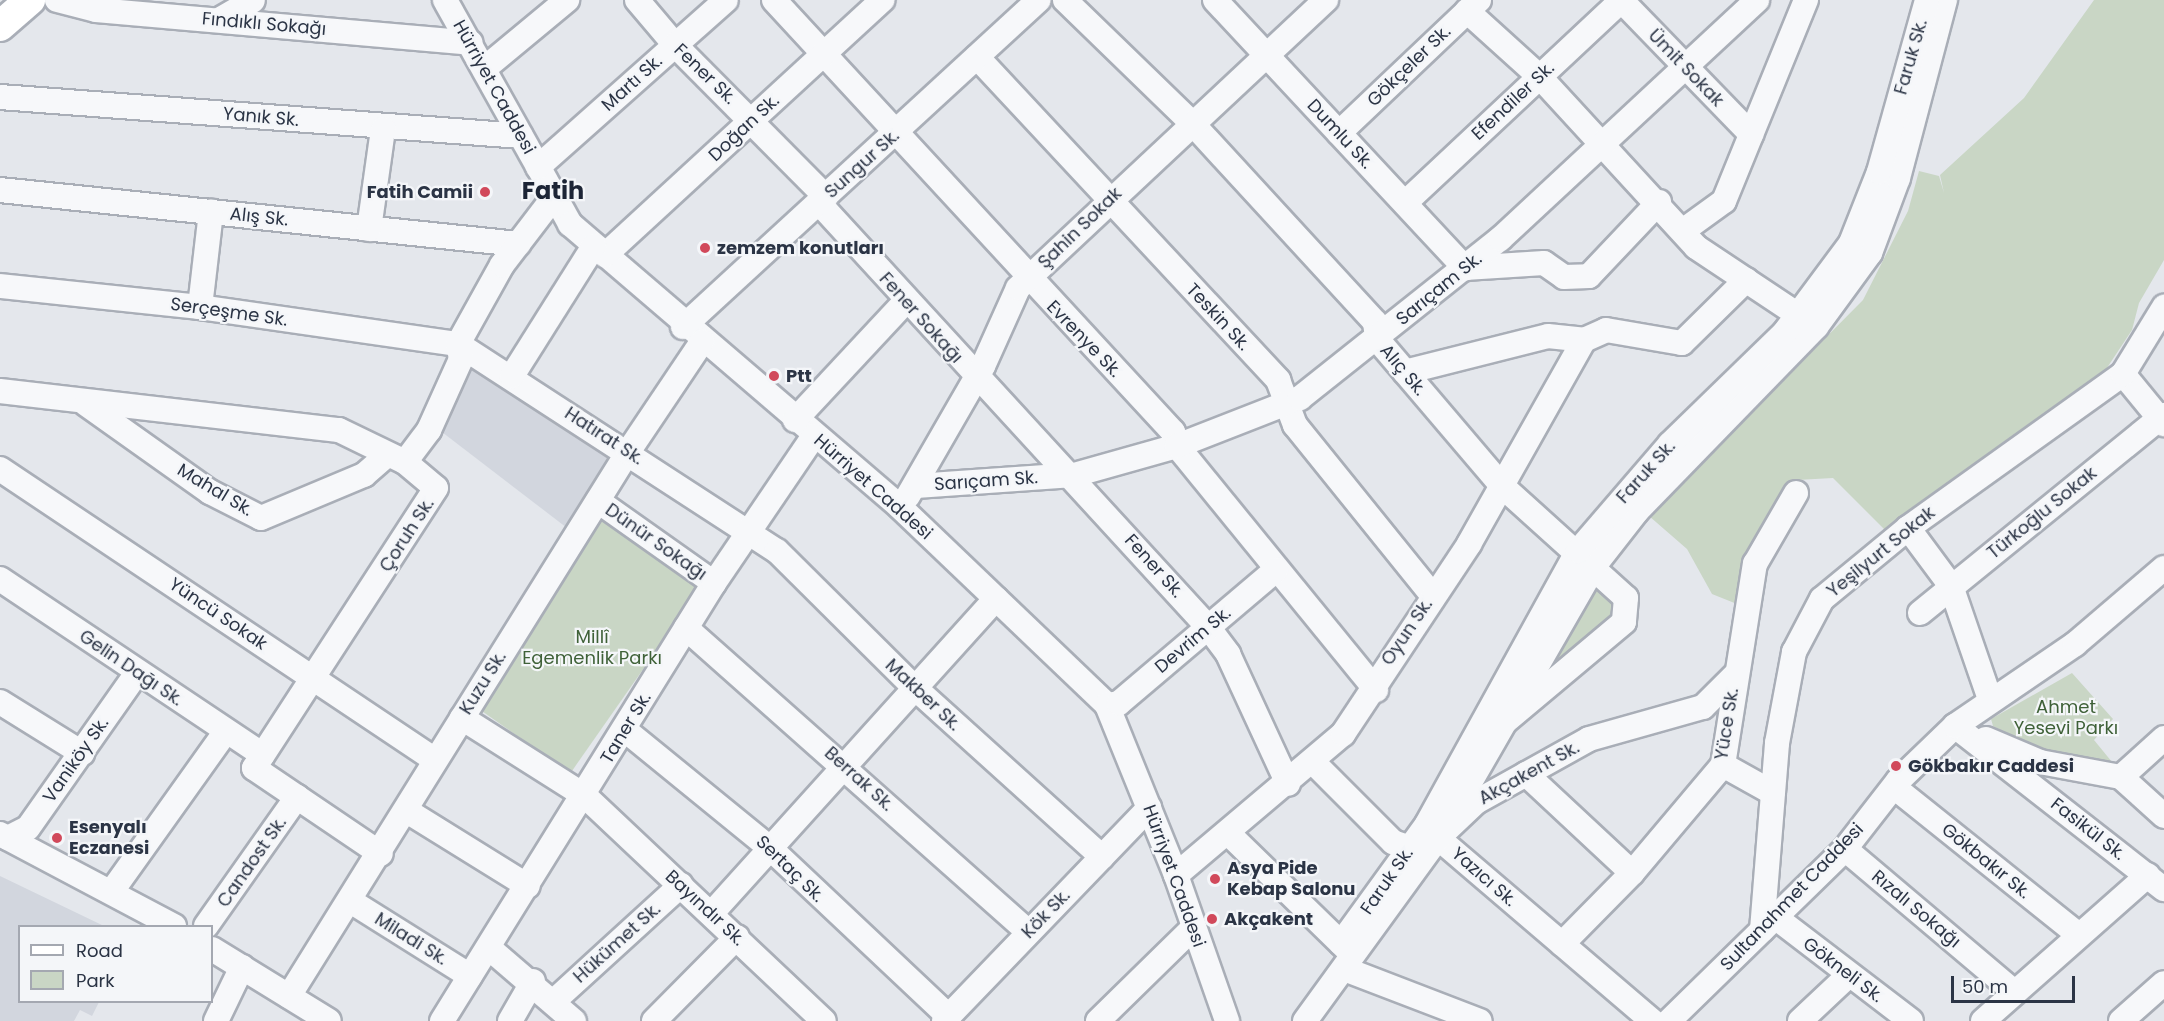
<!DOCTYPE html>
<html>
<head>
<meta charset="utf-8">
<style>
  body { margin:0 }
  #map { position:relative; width:2164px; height:1021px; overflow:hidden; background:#e4e7ec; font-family:Poppins,sans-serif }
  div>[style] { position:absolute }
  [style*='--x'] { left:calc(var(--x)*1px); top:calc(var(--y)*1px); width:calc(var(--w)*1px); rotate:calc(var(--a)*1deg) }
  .built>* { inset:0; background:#d2d6de }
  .green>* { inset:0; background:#c9d6c5; transform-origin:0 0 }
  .roads { filter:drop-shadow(2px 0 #a9aeb7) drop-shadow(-2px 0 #a9aeb7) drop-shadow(0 2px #a9aeb7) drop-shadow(0 -2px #a9aeb7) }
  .minor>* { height:24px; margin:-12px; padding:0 12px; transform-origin:12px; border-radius:12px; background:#f7f8fa }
  .major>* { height:30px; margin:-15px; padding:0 15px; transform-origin:15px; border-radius:15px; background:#fff }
  .dots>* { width:16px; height:16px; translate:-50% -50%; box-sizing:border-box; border:3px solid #f4f6f9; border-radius:50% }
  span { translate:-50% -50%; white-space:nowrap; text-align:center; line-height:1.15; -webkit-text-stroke:4.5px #f4f6f9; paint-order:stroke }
  .street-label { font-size:18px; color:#2b3445 }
  .poi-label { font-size:18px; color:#2b3445; font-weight:700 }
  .right { translate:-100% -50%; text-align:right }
  .left { translate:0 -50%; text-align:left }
  .park-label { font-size:18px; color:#3f6138 }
  .district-label { font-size:24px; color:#1d2536; font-weight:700 }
  .legend { position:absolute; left:18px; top:925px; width:195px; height:78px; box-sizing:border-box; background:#f4f6f9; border:2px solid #a4a8b1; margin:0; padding:8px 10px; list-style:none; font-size:18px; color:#2b3445 }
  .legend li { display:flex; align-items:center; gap:12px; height:30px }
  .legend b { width:30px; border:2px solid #a4a8b1 }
  .scale { position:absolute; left:1951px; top:976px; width:124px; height:27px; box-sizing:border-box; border:3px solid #2b3445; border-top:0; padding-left:8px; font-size:18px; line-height:21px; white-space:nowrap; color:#2b3445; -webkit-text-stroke:4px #f4f6f9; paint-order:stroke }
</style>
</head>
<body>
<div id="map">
  <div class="built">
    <i style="clip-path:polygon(468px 364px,613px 462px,571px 531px,438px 429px)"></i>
    <i style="clip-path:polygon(0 876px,104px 926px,20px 926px,20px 1002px,99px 1002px,92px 1016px,80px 1010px,74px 1021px,0 1021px)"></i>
  </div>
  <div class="green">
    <i style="clip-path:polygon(2094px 0,2164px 0,2164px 260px,2139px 303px,2132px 330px,2093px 389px,1887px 532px,1833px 478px,1797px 480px,1753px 556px,1742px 606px,1712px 594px,1687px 549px,1649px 516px,1863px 300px,1908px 211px,1919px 171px,1939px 176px,1944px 193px,1940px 175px,2024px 98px)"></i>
    <i style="left:601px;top:515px;width:123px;height:229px;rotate:35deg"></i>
    <i style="clip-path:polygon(1598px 578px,1620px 600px,1619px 618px,1552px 676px,1544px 671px)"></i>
    <i style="clip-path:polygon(2072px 673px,2113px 719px,2094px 740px,2112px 762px,2104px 767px,2032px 746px,1993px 726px,1991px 719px)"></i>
  </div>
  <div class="roads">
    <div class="minor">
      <i style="--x:57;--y:0;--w:40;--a:14.4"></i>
      <i style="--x:96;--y:10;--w:376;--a:5"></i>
      <i style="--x:445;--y:0;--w:257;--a:60.8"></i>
      <i style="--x:570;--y:224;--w:435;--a:40.6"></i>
      <i style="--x:900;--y:507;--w:286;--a:43.7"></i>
      <i style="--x:1107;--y:705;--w:183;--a:67.9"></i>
      <i style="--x:1176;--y:875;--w:155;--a:70.7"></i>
      <i style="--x:637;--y:0;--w:59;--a:49.8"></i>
      <i style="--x:675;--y:45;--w:214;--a:45.2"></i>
      <i style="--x:774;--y:0;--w:588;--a:47.27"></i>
      <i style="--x:1173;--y:432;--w:15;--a:74"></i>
      <i style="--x:1177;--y:446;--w:315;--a:50.8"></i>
      <i style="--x:1065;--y:0;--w:175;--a:44.1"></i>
      <i style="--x:1191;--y:122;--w:272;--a:47.4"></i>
      <i style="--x:1375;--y:322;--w:17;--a:83"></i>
      <i style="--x:1377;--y:339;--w:193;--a:49.6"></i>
      <i style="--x:1502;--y:486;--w:167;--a:42.1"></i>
      <i style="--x:1626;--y:598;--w:24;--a:95"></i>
      <i style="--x:1624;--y:622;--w:162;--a:140"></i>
      <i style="--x:1215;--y:0;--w:367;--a:47"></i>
      <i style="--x:1465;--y:268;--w:79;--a:-3.6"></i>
      <i style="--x:1544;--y:263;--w:24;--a:35"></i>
      <i style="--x:1564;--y:277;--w:25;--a:-2"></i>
      <i style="--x:1589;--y:276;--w:102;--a:-46.6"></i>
      <i style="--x:1621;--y:0;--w:187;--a:45.9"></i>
      <i style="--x:1467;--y:11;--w:97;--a:42.1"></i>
      <i style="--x:1539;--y:76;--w:232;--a:47.4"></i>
      <i style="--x:1696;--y:247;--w:139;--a:33.6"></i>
      <i style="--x:219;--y:20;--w:39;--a:-30"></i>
      <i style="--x:977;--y:57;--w:442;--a:47"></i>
      <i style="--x:1278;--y:380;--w:48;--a:69.3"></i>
      <i style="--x:1295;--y:425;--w:218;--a:51.1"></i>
      <i style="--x:485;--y:68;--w:107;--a:-39.7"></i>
      <i style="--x:0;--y:97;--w:522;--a:4.28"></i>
      <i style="--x:1339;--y:133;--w:193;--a:-43.5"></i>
      <i style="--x:538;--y:167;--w:251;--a:-41.6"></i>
      <i style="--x:0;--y:190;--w:521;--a:5.95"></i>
      <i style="--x:819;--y:203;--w:575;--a:47.47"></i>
      <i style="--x:1208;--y:627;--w:34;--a:53"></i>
      <i style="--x:1228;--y:654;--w:143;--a:65.2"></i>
      <i style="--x:1405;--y:203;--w:297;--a:-43.1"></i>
      <i style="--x:369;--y:229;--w:101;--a:-82"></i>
      <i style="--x:1684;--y:230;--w:49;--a:-35.9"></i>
      <i style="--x:1724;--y:201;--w:217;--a:-67.8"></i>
      <i style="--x:605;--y:255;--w:377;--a:-42.6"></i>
      <i style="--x:0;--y:286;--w:201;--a:6"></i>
      <i style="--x:200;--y:307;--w:261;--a:8.2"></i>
      <i style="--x:458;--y:344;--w:380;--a:33"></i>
      <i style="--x:777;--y:551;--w:194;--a:44.8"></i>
      <i style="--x:915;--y:688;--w:252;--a:42.1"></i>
      <i style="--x:200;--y:307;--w:96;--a:-83.4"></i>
      <i style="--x:683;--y:327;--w:483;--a:-42.6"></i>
      <i style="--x:1584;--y:340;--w:24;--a:-24"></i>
      <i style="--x:1606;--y:330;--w:77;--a:9.7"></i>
      <i style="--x:1682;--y:343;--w:90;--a:-44.5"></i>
      <i style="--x:1405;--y:372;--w:147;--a:-14.1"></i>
      <i style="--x:1548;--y:336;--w:36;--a:6"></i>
      <i style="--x:2123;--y:374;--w:65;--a:50.6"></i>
      <i style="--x:512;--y:376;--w:154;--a:-57.8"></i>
      <i style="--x:0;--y:391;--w:341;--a:6.6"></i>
      <i style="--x:339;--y:430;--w:73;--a:25.9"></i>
      <i style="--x:405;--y:462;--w:40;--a:40"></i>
      <i style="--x:436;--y:488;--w:334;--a:123"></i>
      <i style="--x:254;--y:768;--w:153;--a:34.1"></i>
      <i style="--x:86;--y:404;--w:152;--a:35.4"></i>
      <i style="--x:210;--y:492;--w:57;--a:27"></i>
      <i style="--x:261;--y:518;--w:112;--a:-22.7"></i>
      <i style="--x:364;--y:475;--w:30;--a:-41"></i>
      <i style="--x:795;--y:420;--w:163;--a:-47"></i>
      <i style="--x:405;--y:462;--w:40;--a:-53"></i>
      <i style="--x:429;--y:430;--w:78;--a:-65.7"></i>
      <i style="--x:461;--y:359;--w:15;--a:-101"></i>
      <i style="--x:458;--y:344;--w:90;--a:-60.9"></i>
      <i style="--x:502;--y:265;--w:86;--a:-52.6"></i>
      <i style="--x:0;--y:469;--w:523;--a:33.78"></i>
      <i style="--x:916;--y:486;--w:158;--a:-4"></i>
      <i style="--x:1074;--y:475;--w:107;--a:-15.7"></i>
      <i style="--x:1177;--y:446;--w:132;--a:-21.3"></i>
      <i style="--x:1300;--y:398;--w:256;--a:-38.5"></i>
      <i style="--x:1500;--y:239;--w:351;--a:-42.9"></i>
      <i style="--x:908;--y:496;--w:150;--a:-60"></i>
      <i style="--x:983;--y:366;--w:85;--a:-65.8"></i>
      <i style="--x:1018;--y:288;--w:422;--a:-43.1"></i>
      <i style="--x:598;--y:501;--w:142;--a:35.3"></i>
      <i style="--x:1908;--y:528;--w:72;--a:53.4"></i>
      <i style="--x:1951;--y:586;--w:120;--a:71"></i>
      <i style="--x:0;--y:579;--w:316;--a:33.8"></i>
      <i style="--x:1920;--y:613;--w:314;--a:-39.1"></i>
      <i style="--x:686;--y:628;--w:458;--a:41.6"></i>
      <i style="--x:0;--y:702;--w:97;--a:31.9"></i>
      <i style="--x:1107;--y:705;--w:12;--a:-9"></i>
      <i style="--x:1119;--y:703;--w:206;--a:-40.3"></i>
      <i style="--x:462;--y:718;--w:146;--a:32.4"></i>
      <i style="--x:585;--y:796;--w:328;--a:43.3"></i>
      <i style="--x:1955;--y:726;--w:265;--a:38"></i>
      <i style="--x:625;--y:730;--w:188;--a:39.2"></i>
      <i style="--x:771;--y:849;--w:245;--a:43.3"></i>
      <i style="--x:1986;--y:739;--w:59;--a:23.1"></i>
      <i style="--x:2040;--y:762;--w:82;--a:10.5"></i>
      <i style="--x:2121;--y:777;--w:58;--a:42.2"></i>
      <i style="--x:1314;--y:763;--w:112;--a:45"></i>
      <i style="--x:1393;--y:842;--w:18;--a:19"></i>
      <i style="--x:1410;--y:848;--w:30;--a:-20"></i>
      <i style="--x:1438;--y:838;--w:282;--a:40.5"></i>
      <i style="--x:1723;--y:765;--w:57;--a:29.2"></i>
      <i style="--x:1526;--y:774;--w:145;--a:43"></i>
      <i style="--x:2121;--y:777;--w:58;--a:-42.2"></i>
      <i style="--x:1894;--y:787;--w:237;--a:38.7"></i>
      <i style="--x:407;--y:811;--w:142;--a:31.8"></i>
      <i style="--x:0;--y:834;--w:197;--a:27.9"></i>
      <i style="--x:1229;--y:834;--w:172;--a:44.3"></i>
      <i style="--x:8;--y:838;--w:22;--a:-27"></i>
      <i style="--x:28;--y:828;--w:189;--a:-54.9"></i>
      <i style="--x:1438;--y:838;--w:315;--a:-60.1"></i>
      <i style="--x:1595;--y:565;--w:68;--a:-52.1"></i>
      <i style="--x:1637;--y:511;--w:257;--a:-45.8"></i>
      <i style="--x:1816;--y:327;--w:92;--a:-53.9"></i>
      <i style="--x:1870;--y:253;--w:80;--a:-69.5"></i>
      <i style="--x:1898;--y:178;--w:184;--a:-75.2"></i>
      <i style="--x:1845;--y:849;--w:221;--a:40.2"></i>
      <i style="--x:1176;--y:875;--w:219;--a:-40.2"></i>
      <i style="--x:1343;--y:734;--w:228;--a:-56.4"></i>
      <i style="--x:1469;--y:544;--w:234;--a:-60.6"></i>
      <i style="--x:112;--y:891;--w:196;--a:-54.5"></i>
      <i style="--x:352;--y:902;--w:139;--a:32.1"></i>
      <i style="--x:711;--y:914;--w:425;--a:-47.9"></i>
      <i style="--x:1775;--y:917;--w:171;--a:37.4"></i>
      <i style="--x:206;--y:926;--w:158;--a:-54.8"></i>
      <i style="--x:1762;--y:930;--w:188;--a:-85.4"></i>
      <i style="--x:1777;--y:743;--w:93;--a:-79.4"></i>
      <i style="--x:1794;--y:652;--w:60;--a:-62.2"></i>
      <i style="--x:1822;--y:599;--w:112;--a:-39.5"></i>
      <i style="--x:1908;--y:528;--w:264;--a:-35.6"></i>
      <i style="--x:2123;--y:374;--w:79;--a:-58.5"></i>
      <i style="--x:1341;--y:943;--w:147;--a:-54.1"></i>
      <i style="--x:1427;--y:824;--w:312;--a:-61.1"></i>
      <i style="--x:1578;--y:551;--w:141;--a:-49.3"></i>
      <i style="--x:1670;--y:444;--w:161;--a:-44.2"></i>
      <i style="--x:1785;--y:332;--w:111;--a:-53.4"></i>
      <i style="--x:1851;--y:243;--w:76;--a:-68.5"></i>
      <i style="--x:1879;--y:172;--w:179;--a:-74.4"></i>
      <i style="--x:1562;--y:944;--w:100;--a:-45.4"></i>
      <i style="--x:1632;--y:873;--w:141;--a:-49.9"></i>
      <i style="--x:1723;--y:765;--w:204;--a:-81"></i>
      <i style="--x:1755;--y:564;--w:82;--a:-60"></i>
      <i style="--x:489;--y:948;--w:112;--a:40.7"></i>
      <i style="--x:212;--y:949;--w:137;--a:31.6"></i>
      <i style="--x:1347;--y:970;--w:142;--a:21"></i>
      <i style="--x:289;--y:996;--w:641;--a:-58.07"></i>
      <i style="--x:628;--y:452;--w:133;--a:-56.1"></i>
      <i style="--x:554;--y:1001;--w:172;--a:-42.4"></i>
      <i style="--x:216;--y:1021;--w:60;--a:-64.3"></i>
      <i style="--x:442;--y:1021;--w:516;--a:-58.16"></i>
      <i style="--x:714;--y:583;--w:178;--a:-55.8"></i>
      <i style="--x:510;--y:1021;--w:46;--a:-60.1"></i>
      <i style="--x:654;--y:1021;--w:118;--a:-45.3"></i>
      <i style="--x:944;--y:1021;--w:296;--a:-46.1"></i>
      <i style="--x:1098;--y:1021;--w:134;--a:-44.4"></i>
      <i style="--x:1305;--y:1021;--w:226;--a:-54"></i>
      <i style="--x:1438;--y:838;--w:52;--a:-43.5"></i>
      <i style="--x:1476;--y:802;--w:129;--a:-29.1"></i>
      <i style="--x:1589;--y:739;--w:118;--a:-15.7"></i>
      <i style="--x:1703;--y:707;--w:44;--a:-45"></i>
      <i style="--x:1669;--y:1021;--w:246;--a:-44.3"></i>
      <i style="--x:1845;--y:849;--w:86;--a:-52.1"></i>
      <i style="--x:1898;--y:781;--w:79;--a:-44"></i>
      <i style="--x:1955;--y:726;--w:145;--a:-34.3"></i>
      <i style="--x:2075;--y:644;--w:117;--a:-40.5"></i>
      <i style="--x:1800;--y:1021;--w:66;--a:-43.2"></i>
      <i style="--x:1983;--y:1021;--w:220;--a:-41.5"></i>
      <i style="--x:2121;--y:1021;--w:57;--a:-41.5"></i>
    </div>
    <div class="major">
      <i style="--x:0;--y:26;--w:40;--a:-41"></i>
    </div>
  </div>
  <div class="dots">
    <i style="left:485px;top:192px;background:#d1495b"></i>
    <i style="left:705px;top:248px;background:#d1495b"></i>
    <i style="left:774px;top:376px;background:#d1495b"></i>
    <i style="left:1896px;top:766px;background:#d1495b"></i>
    <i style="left:57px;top:838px;background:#d1495b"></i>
    <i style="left:1215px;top:879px;background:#d1495b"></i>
    <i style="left:1212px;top:919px;background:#d1495b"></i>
  </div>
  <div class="street-label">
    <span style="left:264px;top:24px;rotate:5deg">Fındıklı Sokağı</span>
    <span style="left:1911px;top:57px;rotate:-74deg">Faruk Sk.</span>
    <span style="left:1409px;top:66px;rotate:-44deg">Gökçeler Sk.</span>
    <span style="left:1686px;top:68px;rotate:46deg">Ümit Sokak</span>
    <span style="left:705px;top:74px;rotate:44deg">Fener Sk.</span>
    <span style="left:632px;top:83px;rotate:-42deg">Martı Sk.</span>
    <span style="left:494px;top:87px;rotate:61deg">Hürriyet Caddesi</span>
    <span style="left:1513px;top:101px;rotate:-43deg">Efendiler Sk.</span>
    <span style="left:261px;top:117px;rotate:5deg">Yanık Sk.</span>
    <span style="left:744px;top:128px;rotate:-43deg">Doğan Sk.</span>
    <span style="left:1340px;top:134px;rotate:47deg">Dumlu Sk.</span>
    <span style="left:862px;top:164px;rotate:-42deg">Sungur Sk.</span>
    <span style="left:259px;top:217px;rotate:6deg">Alış Sk.</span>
    <span style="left:1080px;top:228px;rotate:-44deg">Şahin Sokak</span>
    <span style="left:1439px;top:289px;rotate:-39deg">Sarıçam Sk.</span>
    <span style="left:229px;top:312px;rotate:8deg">Serçeşme Sk.</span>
    <span style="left:1218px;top:317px;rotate:47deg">Teskin Sk.</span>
    <span style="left:921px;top:318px;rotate:48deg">Fener Sokağı</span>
    <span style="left:1084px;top:339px;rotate:46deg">Evrenye Sk.</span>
    <span style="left:1403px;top:370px;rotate:50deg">Alıç Sk.</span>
    <span style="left:604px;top:436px;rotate:33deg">Hatırat Sk.</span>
    <span style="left:1646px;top:472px;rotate:-48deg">Faruk Sk.</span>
    <span style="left:986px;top:481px;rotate:-4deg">Sarıçam Sk.</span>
    <span style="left:873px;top:487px;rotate:41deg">Hürriyet Caddesi</span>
    <span style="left:215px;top:490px;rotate:31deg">Mahal Sk.</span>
    <span style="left:2042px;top:513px;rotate:-39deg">Türkoğlu Sokak</span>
    <span style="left:407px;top:535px;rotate:-57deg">Çoruh Sk.</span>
    <span style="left:656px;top:542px;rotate:35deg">Dünür Sokağı</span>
    <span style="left:1881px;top:552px;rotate:-39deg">Yeşilyurt Sokak</span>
    <span style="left:1154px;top:566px;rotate:48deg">Fener Sk.</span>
    <span style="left:218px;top:614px;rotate:34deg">Yüncü Sokak</span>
    <span style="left:1407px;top:632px;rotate:-56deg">Oyun Sk.</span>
    <span style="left:1193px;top:640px;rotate:-40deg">Devrim Sk.</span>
    <span style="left:131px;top:668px;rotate:34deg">Gelin Dağı Sk.</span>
    <span style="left:483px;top:683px;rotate:-58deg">Kuzu Sk.</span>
    <span style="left:923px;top:695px;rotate:43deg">Makber Sk.</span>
    <span style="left:1727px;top:724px;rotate:-81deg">Yüce Sk.</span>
    <span style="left:626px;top:728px;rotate:-59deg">Taner Sk.</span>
    <span style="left:76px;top:760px;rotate:-55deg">Vaniköy Sk.</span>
    <span style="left:1529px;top:773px;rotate:-29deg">Akçakent Sk.</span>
    <span style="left:859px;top:779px;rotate:42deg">Berrak Sk.</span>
    <span style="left:2088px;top:829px;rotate:38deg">Fasikül Sk.</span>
    <span style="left:1986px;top:861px;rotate:39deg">Gökbakır Sk.</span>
    <span style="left:252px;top:862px;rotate:-55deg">Candost Sk.</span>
    <span style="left:790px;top:869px;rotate:44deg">Sertaç Sk.</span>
    <span style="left:1174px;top:876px;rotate:70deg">Hürriyet Caddesi</span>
    <span style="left:1484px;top:877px;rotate:41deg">Yazıcı Sk.</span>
    <span style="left:1387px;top:881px;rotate:-55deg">Faruk Sk.</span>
    <span style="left:1792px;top:897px;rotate:-46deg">Sultanahmet Caddesi</span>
    <span style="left:705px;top:908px;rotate:43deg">Bayındır Sk.</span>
    <span style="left:1916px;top:909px;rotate:40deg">Rızalı Sokağı</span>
    <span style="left:1046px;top:914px;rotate:-46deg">Kök Sk.</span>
    <span style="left:411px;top:939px;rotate:32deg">Miladi Sk.</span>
    <span style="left:617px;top:943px;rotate:-42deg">Hükümet Sk.</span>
    <span style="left:1843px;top:970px;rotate:37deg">Gökneli Sk.</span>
  </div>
  <div class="poi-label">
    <span class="right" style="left:473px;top:192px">Fatih Camii</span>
    <span class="left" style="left:717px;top:248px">zemzem konutları</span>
    <span class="left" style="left:786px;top:376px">Ptt</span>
    <span class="left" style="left:1908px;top:766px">Gökbakır Caddesi</span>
    <span class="left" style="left:69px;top:838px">Esenyalı<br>Eczanesi</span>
    <span class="left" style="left:1227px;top:879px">Asya Pide<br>Kebap Salonu</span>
    <span class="left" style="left:1224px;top:919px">Akçakent</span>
  </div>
  <div class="park-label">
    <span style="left:592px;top:648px">Millî<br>Egemenlik Parkı</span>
    <span style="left:2066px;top:718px">Ahmet<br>Yesevi Parkı</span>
  </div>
  <div class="district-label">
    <span style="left:553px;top:191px">Fatih</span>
  </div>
  <ul class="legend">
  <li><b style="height:8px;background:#fff"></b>Road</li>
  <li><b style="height:16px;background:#c9d6c5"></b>Park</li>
  </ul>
  <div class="scale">50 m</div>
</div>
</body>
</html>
